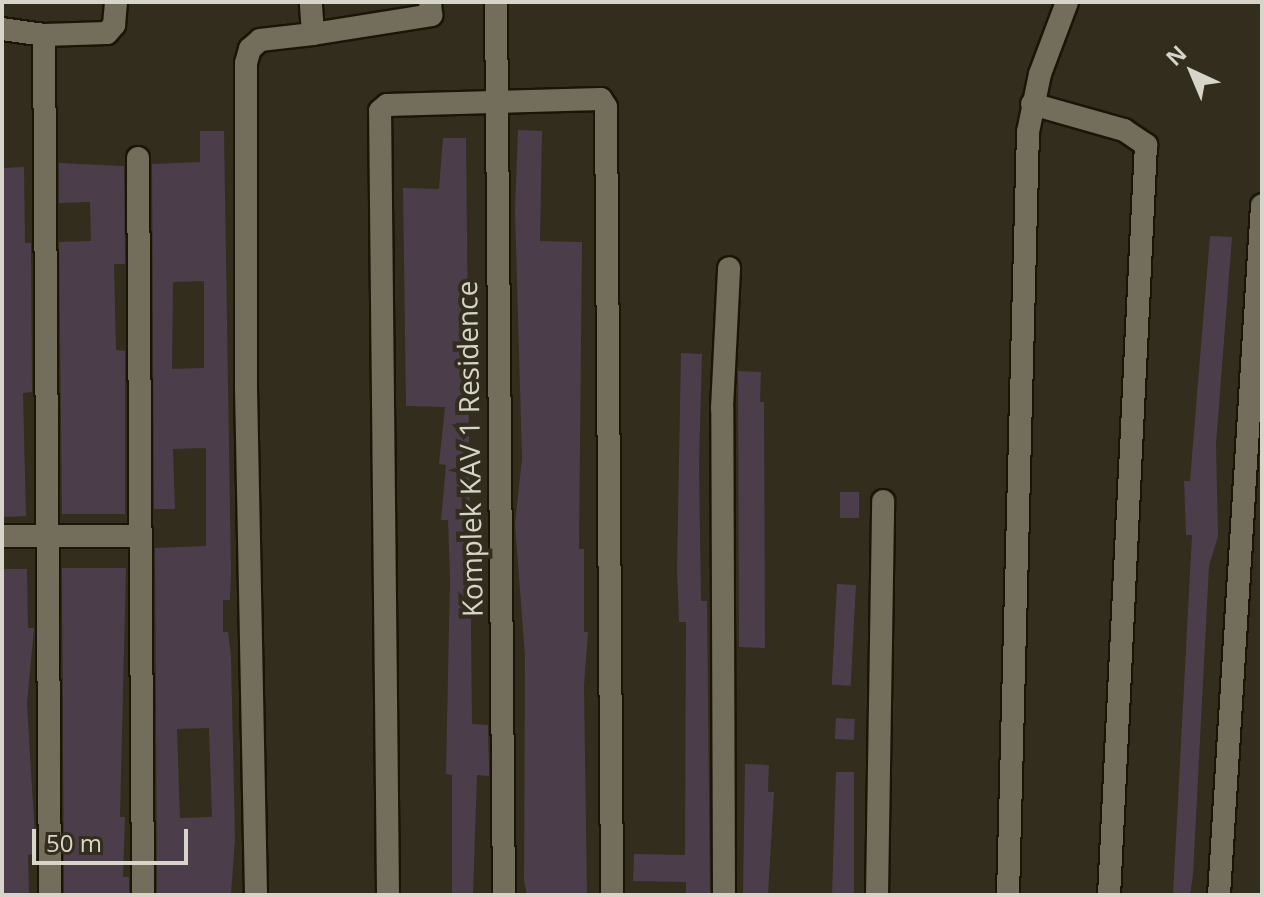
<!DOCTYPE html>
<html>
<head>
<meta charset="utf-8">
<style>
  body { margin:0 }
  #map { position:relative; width:1264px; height:897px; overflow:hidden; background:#322d1d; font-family:"Open Sans",sans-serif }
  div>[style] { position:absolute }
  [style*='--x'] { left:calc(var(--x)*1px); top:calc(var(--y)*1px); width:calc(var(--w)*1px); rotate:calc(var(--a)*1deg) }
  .building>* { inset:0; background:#4b3e4a; transform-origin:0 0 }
  .roads { filter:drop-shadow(2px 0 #1a1507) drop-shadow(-2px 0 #1a1507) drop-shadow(0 2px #1a1507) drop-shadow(0 -2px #1a1507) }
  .street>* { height:22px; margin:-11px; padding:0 11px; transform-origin:11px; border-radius:11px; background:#736d5b }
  span { translate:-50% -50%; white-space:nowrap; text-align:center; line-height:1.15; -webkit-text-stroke:8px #322d1d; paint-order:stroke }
  .street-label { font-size:28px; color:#d7d4ca }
  .frame { position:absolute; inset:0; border:4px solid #d7d4ca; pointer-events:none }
  .north { position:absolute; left:1152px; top:32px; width:80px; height:80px; -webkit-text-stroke:6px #322d1d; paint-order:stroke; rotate:316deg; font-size:22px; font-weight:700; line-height:32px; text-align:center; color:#d7d4ca }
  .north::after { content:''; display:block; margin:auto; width:28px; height:36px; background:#d7d4ca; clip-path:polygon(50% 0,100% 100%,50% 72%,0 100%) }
  .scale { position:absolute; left:32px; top:829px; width:156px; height:36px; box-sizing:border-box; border:4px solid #d7d4ca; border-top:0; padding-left:10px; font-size:24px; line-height:28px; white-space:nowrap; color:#d7d4ca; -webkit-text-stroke:6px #322d1d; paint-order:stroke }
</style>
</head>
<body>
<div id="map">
  <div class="building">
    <i style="clip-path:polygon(518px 130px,542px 131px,540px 241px,582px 242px,579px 549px,584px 549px,584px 632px,588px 632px,584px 685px,587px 895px,527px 895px,524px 880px,525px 656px,515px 524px,522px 459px,515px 210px)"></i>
    <i style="clip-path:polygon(evenodd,200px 131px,224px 131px,231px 574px,230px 600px,223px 600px,223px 632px,228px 632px,231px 657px,235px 838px,231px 895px,157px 895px,155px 548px,206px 546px,206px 448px,173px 449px,175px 509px,154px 509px,152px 164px,200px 162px,200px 131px,204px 281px,204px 368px,172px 369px,173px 282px,204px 281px,200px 131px,209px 728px,212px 817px,180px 818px,177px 729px,209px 728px)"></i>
    <i style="clip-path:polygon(443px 138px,466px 138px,472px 724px,488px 725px,489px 770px,489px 776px,477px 775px,473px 895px,452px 895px,452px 775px,446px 774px,450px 579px,448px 520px,441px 520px,446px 465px,439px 464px,445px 407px,406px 406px,403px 188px,439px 189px)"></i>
    <i style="clip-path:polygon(59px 163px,124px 166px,125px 264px,114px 264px,116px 350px,125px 351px,125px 514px,62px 514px,59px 242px,91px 241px,90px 202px,59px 203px)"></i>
    <i style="clip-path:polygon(24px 167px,25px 243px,31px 243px,32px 392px,23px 393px,26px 516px,2px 517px,2px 168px)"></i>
    <i style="clip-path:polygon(1210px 236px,1232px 237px,1216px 444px,1218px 536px,1209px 566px,1193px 875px,1190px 895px,1173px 895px,1192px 535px,1186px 535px,1184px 481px,1190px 481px)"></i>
    <i style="clip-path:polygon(681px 353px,702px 354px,699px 464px,701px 601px,707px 601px,710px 895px,686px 895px,686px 882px,633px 881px,634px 854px,685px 855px,686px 622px,679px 622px,677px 569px)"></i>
    <i style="clip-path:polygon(738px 371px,761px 372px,760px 402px,764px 402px,765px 648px,739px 647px)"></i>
    <i style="left:840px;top:492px;width:19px;height:26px"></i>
    <i style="clip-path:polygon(62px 568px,126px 568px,120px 817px,125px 817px,123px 877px,129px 877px,129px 895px,64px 895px)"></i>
    <i style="clip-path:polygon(2px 569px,27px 569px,28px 628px,34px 628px,27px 703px,36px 854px,28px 855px,29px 895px,4px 895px)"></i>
    <i style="left:837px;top:584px;width:19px;height:101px;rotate:3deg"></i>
    <i style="left:836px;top:718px;width:19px;height:21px;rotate:3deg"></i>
    <i style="clip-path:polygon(745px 764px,769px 765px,768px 792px,774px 792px,768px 895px,743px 895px)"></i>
    <i style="clip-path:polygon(836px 772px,854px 772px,854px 895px,832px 895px)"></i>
  </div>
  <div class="roads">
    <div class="street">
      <i style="--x:496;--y:2;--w:893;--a:89.49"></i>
      <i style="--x:2;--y:29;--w:42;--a:8.1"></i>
      <i style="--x:44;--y:35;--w:860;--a:89.6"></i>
      <i style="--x:313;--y:34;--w:120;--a:-9.1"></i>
      <i style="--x:431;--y:15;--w:13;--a:-94"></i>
      <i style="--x:44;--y:35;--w:63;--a:-1.8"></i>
      <i style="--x:107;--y:33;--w:11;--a:-49"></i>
      <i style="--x:114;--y:25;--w:23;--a:-85"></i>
      <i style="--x:1032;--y:104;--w:96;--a:15.8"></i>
      <i style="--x:1124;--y:130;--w:27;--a:34"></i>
      <i style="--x:1146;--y:145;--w:751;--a:92.82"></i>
      <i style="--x:138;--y:158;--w:737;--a:89.61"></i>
      <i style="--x:2;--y:536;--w:135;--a:0"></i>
      <i style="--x:256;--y:895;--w:509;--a:-91.13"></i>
      <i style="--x:246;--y:386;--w:323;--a:-90"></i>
      <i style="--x:246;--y:63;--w:15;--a:-74"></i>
      <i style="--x:250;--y:49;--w:13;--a:-42"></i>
      <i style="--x:260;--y:40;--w:53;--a:-6.5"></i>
      <i style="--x:313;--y:34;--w:32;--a:-94"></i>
      <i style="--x:388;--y:895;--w:784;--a:-90.58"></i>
      <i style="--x:380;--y:111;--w:9;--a:-41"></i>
      <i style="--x:387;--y:105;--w:214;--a:-1.6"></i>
      <i style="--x:601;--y:99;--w:9;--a:58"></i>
      <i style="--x:606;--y:107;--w:788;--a:89.56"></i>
      <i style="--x:724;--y:895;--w:487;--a:-90.2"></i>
      <i style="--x:722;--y:408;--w:140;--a:-87.1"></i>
      <i style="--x:877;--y:895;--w:394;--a:-89.1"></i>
      <i style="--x:1008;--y:895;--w:763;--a:-88.5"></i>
      <i style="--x:1028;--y:132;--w:59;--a:-78.3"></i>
      <i style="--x:1040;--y:74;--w:77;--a:-69.4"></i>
      <i style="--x:1219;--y:895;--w:691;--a:-86.43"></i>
    </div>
  </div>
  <div class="street-label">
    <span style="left:469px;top:449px;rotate:-91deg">Komplek KAV 1 Residence</span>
  </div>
  <div class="frame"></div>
  <div class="north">N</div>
  <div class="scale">50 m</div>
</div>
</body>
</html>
